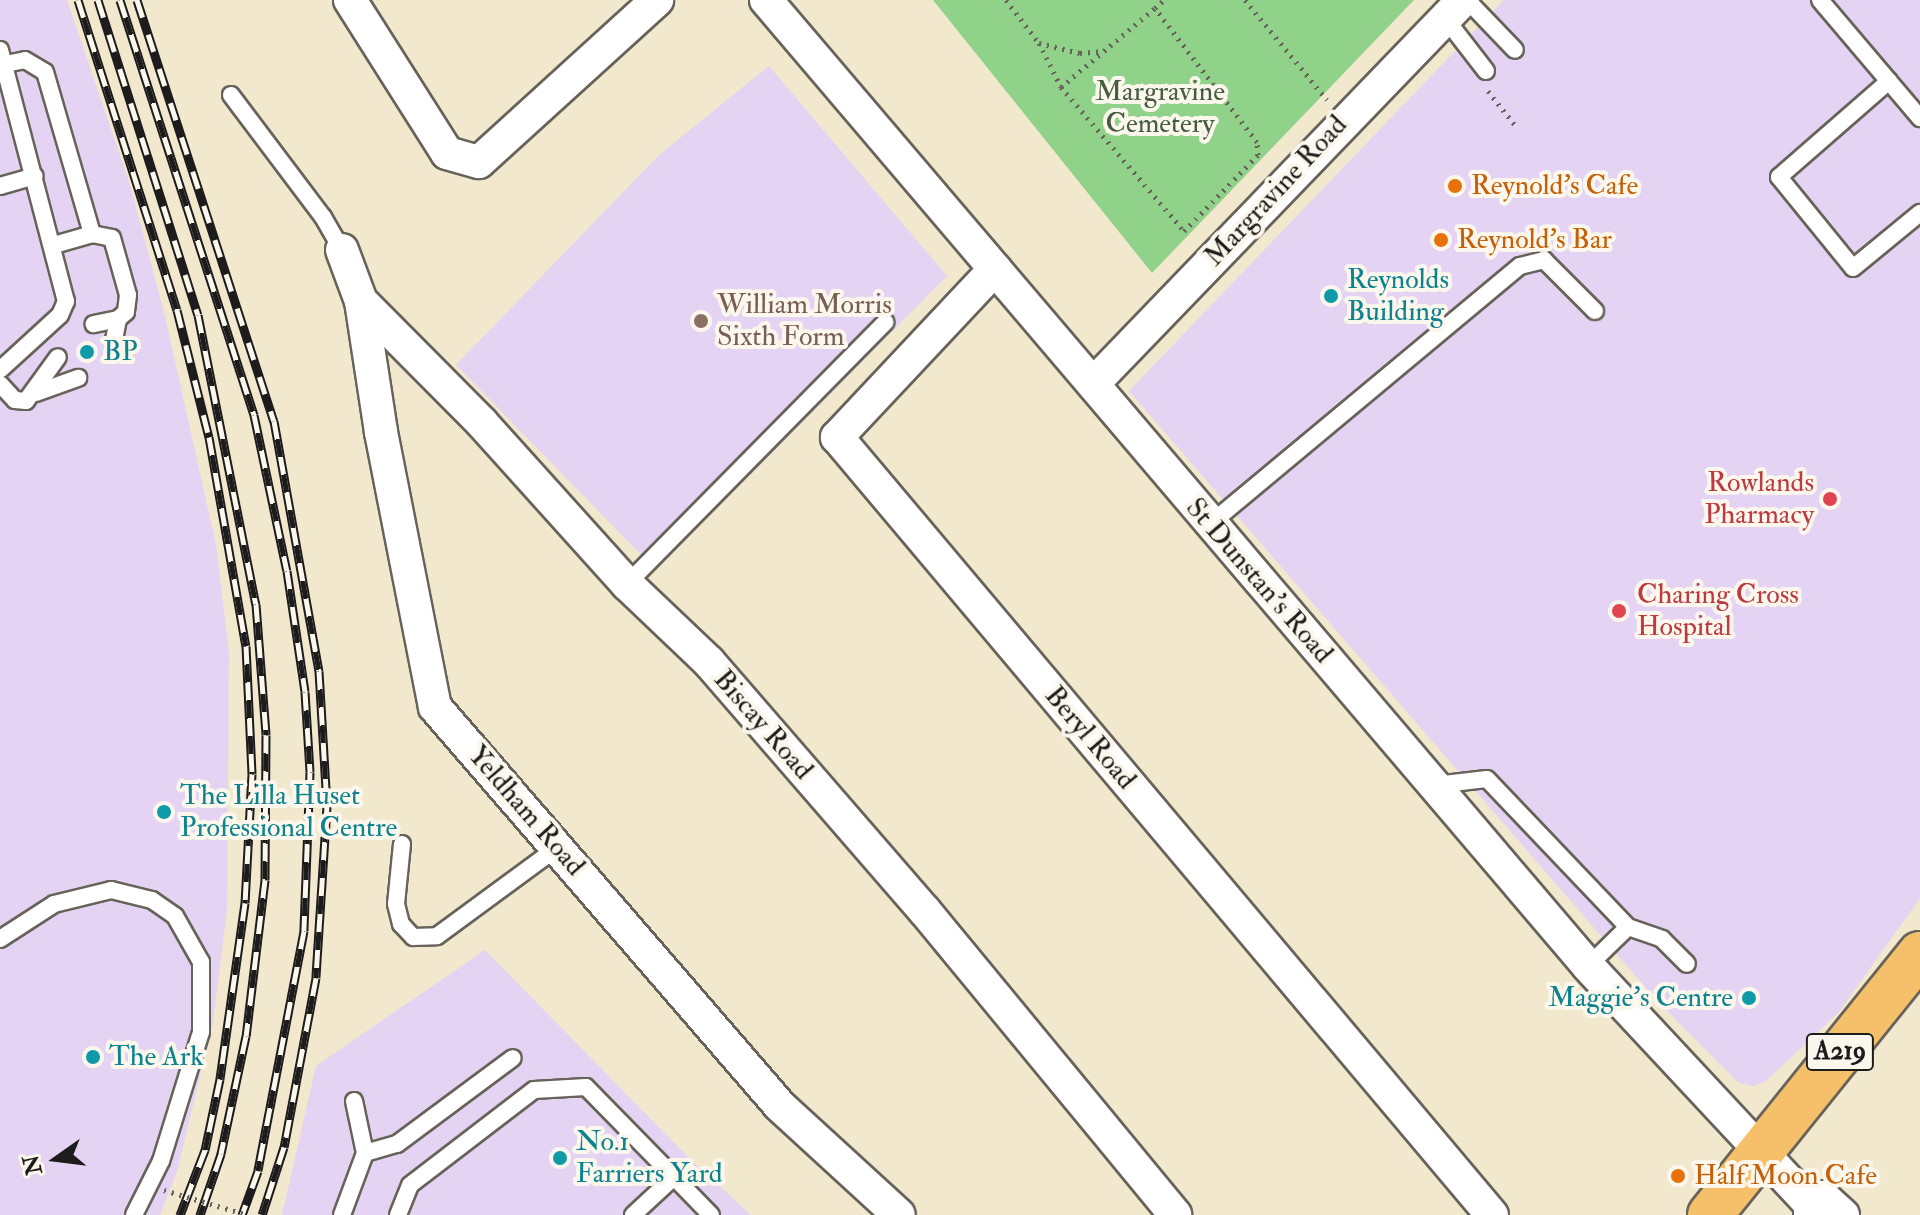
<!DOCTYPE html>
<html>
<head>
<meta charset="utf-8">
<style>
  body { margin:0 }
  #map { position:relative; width:1920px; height:1215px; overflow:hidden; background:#f1e8ce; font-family:"IM FELL Double Pica",serif }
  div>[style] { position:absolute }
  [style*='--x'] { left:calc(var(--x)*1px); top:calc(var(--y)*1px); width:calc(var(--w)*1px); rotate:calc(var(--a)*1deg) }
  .built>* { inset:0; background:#e4d3f2 }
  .green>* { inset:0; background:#90d28a }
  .path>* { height:5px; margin-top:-2.5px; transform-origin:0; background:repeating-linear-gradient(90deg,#67635a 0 2px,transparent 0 8px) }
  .roads { filter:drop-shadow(2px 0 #67635a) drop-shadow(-2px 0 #67635a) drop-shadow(0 2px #67635a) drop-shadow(0 -2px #67635a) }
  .service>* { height:16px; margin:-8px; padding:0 8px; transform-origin:8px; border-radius:8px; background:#fff }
  .minor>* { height:32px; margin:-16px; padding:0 16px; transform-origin:16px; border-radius:16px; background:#fff }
  .primary>* { height:44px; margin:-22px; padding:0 22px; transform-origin:22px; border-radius:22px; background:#f6c06b }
  .rail>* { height:9px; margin-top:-4.5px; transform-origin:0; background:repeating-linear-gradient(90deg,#fbf7ec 0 18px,#1c1c1c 0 36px); box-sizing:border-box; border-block:2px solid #1c1c1c }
  .path-bridge>* { height:5px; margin-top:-2.5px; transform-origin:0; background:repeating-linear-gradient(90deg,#67635a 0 2px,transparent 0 8px) }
  .dots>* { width:22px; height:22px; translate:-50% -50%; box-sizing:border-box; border:4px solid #fbf7ec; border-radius:50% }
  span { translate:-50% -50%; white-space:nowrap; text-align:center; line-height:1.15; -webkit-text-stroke:8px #fbf7ec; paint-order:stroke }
  .shield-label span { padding:2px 6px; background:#fbf7ec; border:2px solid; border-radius:6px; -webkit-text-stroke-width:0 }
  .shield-label { font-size:26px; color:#1c1c1c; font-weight:700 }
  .park-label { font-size:28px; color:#455c42 }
  .food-label { font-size:28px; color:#c56008 }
  .left { translate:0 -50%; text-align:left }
  .street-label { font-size:28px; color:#1c1c1c }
  .culture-label { font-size:28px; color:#0d838f }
  .right { translate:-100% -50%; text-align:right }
  .education-label { font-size:28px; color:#785e54 }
  .health-label { font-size:28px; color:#be3a42 }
  .north { position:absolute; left:16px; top:1119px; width:80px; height:80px; -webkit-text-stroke:6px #fbf7ec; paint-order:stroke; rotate:256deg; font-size:22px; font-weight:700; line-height:32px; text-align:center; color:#1c1c1c }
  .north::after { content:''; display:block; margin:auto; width:28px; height:36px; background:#1c1c1c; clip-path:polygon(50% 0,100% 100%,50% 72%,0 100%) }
</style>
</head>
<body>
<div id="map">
  <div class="built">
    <i style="clip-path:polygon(0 0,67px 0,130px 185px,165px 316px,216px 545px,229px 652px,227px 910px,213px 1022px,177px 1172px,160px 1215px,0 1215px)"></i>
    <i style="clip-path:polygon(1504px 0,1920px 0,1920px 898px,1839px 1012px,1765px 1082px,1754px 1086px,1739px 1083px,1660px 1004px,1129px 391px)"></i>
    <i style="clip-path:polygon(769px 66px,947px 276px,656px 570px,456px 365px,659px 155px)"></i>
    <i style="clip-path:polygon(485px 950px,688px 1157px,751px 1215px,282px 1215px,316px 1066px)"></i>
  </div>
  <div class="green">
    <i style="clip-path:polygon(933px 0,1414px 0,1152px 273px)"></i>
  </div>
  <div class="path">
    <i style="--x:1006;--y:0;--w:54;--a:52.5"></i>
    <i style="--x:1039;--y:43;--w:49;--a:63.4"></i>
    <i style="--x:1061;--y:87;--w:189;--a:49.5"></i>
    <i style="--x:1184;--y:231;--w:106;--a:-45.8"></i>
    <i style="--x:1258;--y:155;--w:13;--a:-94"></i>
    <i style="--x:1257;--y:142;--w:168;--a:-127.3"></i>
    <i style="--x:1155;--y:8;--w:12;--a:-42"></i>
    <i style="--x:1245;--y:0;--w:129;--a:50.6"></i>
    <i style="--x:1039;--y:43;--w:42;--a:13.7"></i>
    <i style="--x:1080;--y:53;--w:24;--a:-5"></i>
    <i style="--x:1061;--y:87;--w:123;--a:-40"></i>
    <i style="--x:1488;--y:91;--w:43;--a:51.5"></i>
  </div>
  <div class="roads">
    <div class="service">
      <i style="--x:1467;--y:0;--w:69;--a:46.2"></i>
      <i style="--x:1820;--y:0;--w:155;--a:49.7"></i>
      <i style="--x:1445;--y:18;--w:67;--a:52.3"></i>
      <i style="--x:0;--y:50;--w:260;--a:75.3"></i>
      <i style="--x:66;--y:301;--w:15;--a:113"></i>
      <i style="--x:60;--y:315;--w:81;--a:137.5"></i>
      <i style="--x:0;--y:65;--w:25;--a:-11"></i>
      <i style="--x:25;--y:60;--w:23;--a:31"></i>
      <i style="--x:45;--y:72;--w:169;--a:73.8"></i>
      <i style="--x:1889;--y:81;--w:146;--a:138.9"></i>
      <i style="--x:1779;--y:177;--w:117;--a:50.9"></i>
      <i style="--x:1853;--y:268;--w:87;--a:-39.4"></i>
      <i style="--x:231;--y:95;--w:153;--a:53"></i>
      <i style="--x:323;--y:217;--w:38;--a:60"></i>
      <i style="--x:0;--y:186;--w:36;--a:-16"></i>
      <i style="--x:54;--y:245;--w:40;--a:-16"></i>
      <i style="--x:92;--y:234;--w:20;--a:11"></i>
      <i style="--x:112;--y:238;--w:59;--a:74.3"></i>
      <i style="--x:128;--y:295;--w:17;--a:97"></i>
      <i style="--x:126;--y:312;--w:11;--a:139"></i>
      <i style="--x:118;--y:319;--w:25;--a:168"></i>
      <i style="--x:113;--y:345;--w:26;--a:-79"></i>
      <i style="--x:0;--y:384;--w:22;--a:47"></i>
      <i style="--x:15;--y:400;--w:11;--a:5"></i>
      <i style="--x:26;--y:401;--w:54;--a:-54"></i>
      <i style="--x:36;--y:393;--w:45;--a:-19.7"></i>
      <i style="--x:1210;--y:524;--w:403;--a:-39.8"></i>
      <i style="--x:1520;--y:266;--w:25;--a:-14"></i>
      <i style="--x:1544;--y:260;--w:72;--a:45"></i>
      <i style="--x:627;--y:584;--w:368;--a:-45.4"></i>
      <i style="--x:1435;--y:785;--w:52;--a:-6.6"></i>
      <i style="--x:1487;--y:779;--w:204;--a:46.4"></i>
      <i style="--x:1628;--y:927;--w:56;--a:135.7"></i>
      <i style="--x:402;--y:844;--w:60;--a:95.7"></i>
      <i style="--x:396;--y:904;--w:21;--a:76"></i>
      <i style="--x:401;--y:924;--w:18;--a:47"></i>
      <i style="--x:413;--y:937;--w:24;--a:-2"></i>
      <i style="--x:437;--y:936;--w:149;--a:-36.3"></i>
      <i style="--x:1628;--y:927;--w:36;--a:19"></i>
      <i style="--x:1662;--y:939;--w:35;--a:45"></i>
      <i style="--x:0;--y:939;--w:64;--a:-32.9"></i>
      <i style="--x:54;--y:904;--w:59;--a:-13.8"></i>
      <i style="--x:111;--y:890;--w:42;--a:13.7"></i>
      <i style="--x:152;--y:900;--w:28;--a:35"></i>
      <i style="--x:175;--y:916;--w:53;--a:60.5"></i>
      <i style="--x:201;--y:962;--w:70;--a:90"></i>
      <i style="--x:201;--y:1032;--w:135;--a:107.2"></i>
      <i style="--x:161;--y:1161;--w:60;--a:116.6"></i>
      <i style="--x:354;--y:1101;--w:53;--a:78.1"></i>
      <i style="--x:342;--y:1215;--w:66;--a:-69.6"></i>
      <i style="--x:365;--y:1153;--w:33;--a:-16"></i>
      <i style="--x:397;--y:1144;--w:144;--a:-36.6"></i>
      <i style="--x:398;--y:1215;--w:32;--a:-68"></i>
      <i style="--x:410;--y:1185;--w:156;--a:-37.5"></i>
      <i style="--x:534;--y:1090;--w:52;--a:-3.3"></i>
      <i style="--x:586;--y:1087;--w:126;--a:45.6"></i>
      <i style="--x:633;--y:1215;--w:56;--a:-42.8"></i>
      <i style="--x:674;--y:1177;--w:53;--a:45.8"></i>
    </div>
    <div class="minor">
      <i style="--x:350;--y:0;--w:181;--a:57.6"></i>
      <i style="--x:447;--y:153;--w:33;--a:16"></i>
      <i style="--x:479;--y:162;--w:241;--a:-42.3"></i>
      <i style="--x:766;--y:0;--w:1268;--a:49.6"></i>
      <i style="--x:1588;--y:966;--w:325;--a:47"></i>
      <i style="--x:1810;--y:1204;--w:11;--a:90"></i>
      <i style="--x:342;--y:250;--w:54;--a:69.6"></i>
      <i style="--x:361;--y:301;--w:172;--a:45.2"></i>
      <i style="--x:482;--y:423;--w:217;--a:48"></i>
      <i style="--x:627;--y:584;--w:113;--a:43.6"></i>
      <i style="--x:709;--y:662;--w:328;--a:49.1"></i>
      <i style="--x:924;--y:910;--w:395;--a:50.5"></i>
      <i style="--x:995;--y:269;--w:231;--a:133.2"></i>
      <i style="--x:837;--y:437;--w:1017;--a:49.91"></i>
      <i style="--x:361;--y:301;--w:133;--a:81.3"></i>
      <i style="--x:381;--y:432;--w:280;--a:78.9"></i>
      <i style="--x:435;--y:707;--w:527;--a:49.15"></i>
      <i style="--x:780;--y:1106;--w:161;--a:42.5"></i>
      <i style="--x:1093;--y:384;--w:533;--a:-46.06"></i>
      <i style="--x:1810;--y:1204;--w:15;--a:-28"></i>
      <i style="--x:1823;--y:1197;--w:27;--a:42"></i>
    </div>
    <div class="primary">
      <i style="--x:1710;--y:1215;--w:335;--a:-51.2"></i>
    </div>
  </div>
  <div class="rail">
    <i style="--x:78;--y:0;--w:325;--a:72.3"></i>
    <i style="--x:177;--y:310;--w:131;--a:75.9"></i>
    <i style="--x:209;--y:437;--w:212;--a:80"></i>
    <i style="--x:246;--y:646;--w:128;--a:87.3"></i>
    <i style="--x:252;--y:774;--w:129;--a:93.1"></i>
    <i style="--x:245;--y:903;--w:178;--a:98.1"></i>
    <i style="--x:220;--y:1079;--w:73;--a:101.9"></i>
    <i style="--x:205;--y:1150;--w:70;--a:111"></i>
    <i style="--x:98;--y:0;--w:330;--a:72.4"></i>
    <i style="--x:198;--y:315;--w:295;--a:78.7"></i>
    <i style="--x:256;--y:604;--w:131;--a:85.6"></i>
    <i style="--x:266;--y:735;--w:145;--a:90.4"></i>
    <i style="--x:265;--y:880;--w:157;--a:96.9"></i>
    <i style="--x:246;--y:1036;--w:121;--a:102"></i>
    <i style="--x:221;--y:1154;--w:65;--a:109"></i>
    <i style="--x:120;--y:0;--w:436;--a:72.1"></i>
    <i style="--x:254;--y:415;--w:159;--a:78.1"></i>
    <i style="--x:287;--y:571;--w:122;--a:81.5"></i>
    <i style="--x:305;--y:692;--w:80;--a:86.4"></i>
    <i style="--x:310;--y:772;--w:159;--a:92.2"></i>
    <i style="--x:304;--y:931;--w:244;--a:100.9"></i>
    <i style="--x:258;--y:1171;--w:47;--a:110"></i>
    <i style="--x:137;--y:0;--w:443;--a:72"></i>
    <i style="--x:274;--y:421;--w:254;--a:79.8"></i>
    <i style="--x:319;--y:671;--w:135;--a:86.6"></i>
    <i style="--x:327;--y:806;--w:172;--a:93.7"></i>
    <i style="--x:316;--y:978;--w:172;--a:100.7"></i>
    <i style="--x:284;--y:1147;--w:71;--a:107.9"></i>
  </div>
  <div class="path-bridge">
    <i style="--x:164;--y:1190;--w:88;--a:16.6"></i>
  </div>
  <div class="dots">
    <i style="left:1455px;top:186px;background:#e8710a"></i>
    <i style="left:1441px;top:240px;background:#e8710a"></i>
    <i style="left:1331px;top:296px;background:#0f9aa8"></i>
    <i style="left:701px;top:321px;background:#8d6e63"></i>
    <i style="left:87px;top:352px;background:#0f9aa8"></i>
    <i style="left:1830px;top:499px;background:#e0444e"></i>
    <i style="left:1619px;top:611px;background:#e0444e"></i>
    <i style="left:164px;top:812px;background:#0f9aa8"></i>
    <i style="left:1749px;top:998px;background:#0f9aa8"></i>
    <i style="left:93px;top:1057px;background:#0f9aa8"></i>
    <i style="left:560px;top:1158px;background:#0f9aa8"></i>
    <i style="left:1678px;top:1176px;background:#e8710a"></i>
  </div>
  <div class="shield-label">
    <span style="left:1840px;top:1052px">A219</span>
  </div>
  <div class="park-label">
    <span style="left:1160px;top:108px">Margravine<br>Cemetery</span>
  </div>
  <div class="food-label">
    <span class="left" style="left:1471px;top:186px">Reynold's Cafe</span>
    <span class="left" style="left:1457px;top:240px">Reynold's Bar</span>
    <span class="left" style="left:1694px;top:1176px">Half Moon Cafe</span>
  </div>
  <div class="street-label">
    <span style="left:1276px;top:191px;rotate:-47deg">Margravine Road</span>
    <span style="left:1259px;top:581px;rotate:49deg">St Dunstan's Road</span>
    <span style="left:763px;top:725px;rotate:49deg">Biscay Road</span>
    <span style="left:1090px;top:738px;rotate:50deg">Beryl Road</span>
    <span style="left:526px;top:811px;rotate:49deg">Yeldham Road</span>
  </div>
  <div class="culture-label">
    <span class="left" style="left:1347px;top:296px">Reynolds<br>Building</span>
    <span class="left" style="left:103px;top:352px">BP</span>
    <span class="left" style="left:180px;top:812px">The Lilla Huset<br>Professional Centre</span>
    <span class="right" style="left:1733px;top:998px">Maggie's Centre</span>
    <span class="left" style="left:109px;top:1057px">The Ark</span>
    <span class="left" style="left:576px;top:1158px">No.1<br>Farriers Yard</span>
  </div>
  <div class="education-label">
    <span class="left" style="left:717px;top:321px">William Morris<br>Sixth Form</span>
  </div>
  <div class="health-label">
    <span class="right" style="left:1814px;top:499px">Rowlands<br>Pharmacy</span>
    <span class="left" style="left:1637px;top:611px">Charing Cross<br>Hospital</span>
  </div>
  <div class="north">N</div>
</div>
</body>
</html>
